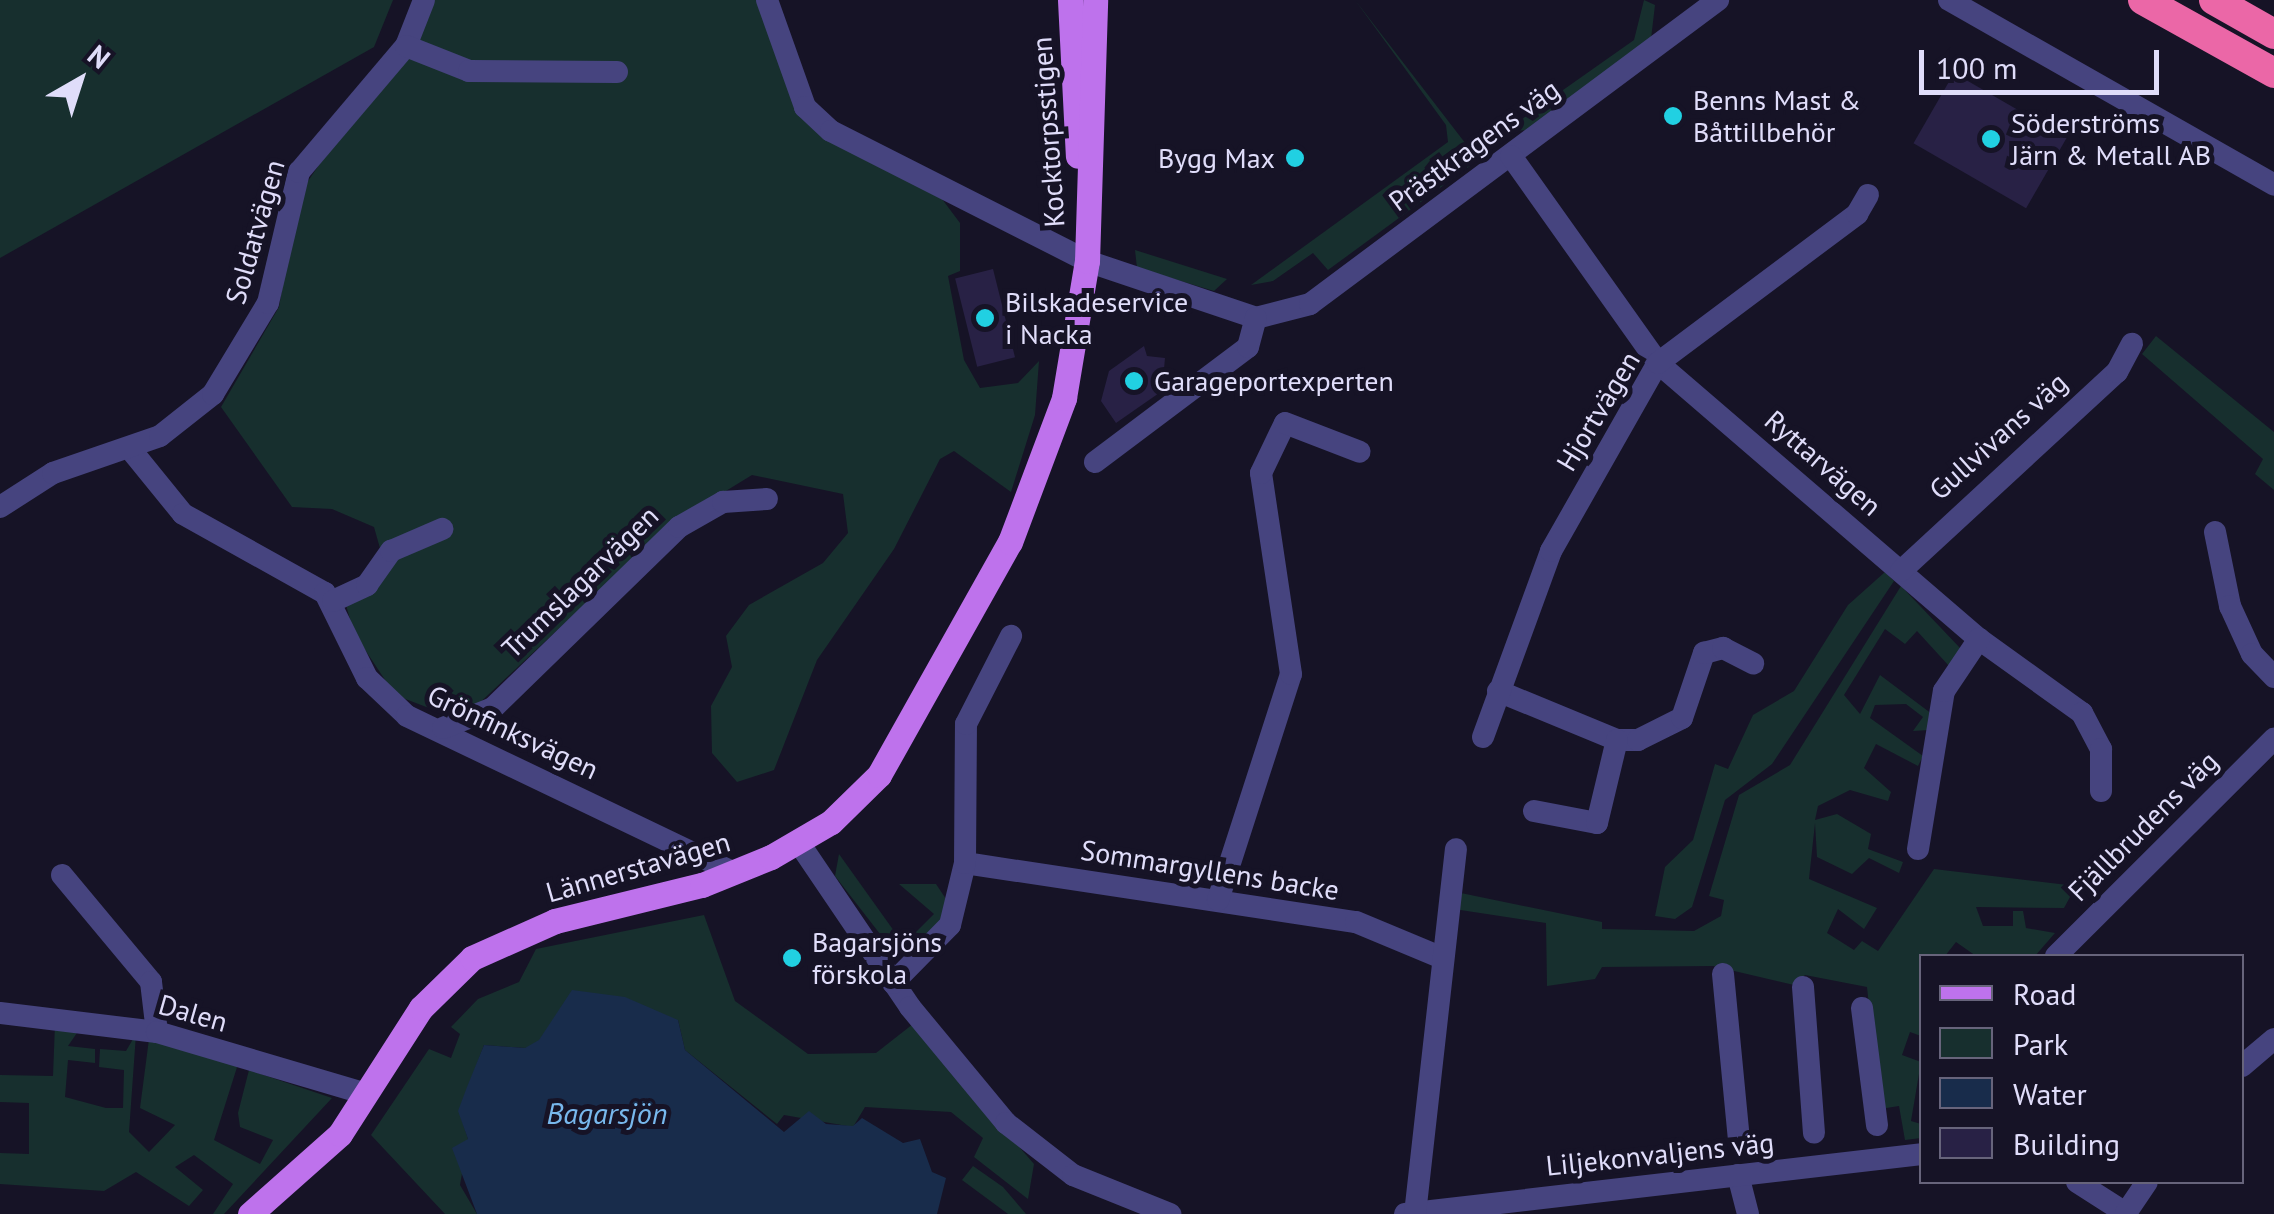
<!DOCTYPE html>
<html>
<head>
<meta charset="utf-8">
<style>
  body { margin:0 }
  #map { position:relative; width:2274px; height:1214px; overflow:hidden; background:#161326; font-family:"PT Sans",sans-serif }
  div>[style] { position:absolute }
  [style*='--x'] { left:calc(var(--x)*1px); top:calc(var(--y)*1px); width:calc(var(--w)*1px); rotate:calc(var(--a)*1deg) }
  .green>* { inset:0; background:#172f2e }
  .water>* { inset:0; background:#182c4b }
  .building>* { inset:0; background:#282145; transform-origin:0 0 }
  .minor>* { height:22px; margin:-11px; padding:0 11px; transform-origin:11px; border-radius:11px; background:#46447f }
  .major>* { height:25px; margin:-12.5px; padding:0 12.5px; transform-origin:12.5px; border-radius:12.5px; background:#be72ec }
  .highway>* { height:30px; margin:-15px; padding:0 15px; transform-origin:15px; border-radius:15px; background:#eb67a7 }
  .dots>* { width:28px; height:28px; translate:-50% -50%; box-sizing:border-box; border:5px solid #161326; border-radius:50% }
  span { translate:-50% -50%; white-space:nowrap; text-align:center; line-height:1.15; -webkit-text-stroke:10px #161326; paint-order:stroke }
  .poi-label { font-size:28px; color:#e0ddfa }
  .left { translate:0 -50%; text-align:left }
  .right { translate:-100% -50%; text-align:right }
  .street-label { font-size:28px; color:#e0ddfa }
  .water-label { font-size:30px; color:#78b8ed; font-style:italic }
  .legend { position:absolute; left:1919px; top:954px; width:325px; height:230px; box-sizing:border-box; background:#161326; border:2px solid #67647b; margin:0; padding:12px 18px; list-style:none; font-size:30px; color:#e0ddfa }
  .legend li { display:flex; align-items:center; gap:20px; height:50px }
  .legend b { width:50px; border:2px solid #67647b }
  .north { position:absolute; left:30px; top:30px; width:100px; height:100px; -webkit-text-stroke:8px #161326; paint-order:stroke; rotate:39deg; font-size:28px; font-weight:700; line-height:40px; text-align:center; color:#e0ddfa }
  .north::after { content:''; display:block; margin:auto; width:35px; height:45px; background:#e0ddfa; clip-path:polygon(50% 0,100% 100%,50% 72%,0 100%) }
  .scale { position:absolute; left:1919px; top:50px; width:240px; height:45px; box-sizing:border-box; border:5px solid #e0ddfa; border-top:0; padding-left:12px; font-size:30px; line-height:35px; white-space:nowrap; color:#e0ddfa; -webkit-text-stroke:8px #161326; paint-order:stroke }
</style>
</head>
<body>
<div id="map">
  <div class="green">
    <i style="clip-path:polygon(0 0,393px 0,374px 47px,0 258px)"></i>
    <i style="clip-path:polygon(433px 0,762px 0,797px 110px,942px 199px,960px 223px,960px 271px,948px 276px,964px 360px,980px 388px,1018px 383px,1039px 361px,1035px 415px,1011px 492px,954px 451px,940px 459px,894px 549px,817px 660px,774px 770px,737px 782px,712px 753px,711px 706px,732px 667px,726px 636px,749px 605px,823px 563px,848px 533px,843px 494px,752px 475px,667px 527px,472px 710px,442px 713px,395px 695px,354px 633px,346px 605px,387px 573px,374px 527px,332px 509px,292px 507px,221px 407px,279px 307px,299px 194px)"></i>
    <i style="clip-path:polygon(1355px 0,1469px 148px,1470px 166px,1328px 270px,1313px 253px,1273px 281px,1251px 285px,1448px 142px,1446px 125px)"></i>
    <i style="clip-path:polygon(1644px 0,1655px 5px,1651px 39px,1531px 130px,1505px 131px,1634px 40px)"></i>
    <i style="clip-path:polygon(1135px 250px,1227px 279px,1214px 291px,1137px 268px)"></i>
    <i style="clip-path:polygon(2156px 336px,2274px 432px,2274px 490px,2255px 474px,2263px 459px,2142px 354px)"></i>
    <i style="clip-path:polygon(1885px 572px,1894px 581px,1772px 764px,1725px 800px,1692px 907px,1675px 919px,1655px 916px,1665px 867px,1693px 840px,1715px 764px,1728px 769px,1753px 715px,1794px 691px,1848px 605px)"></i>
    <i style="clip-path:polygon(1901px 586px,1961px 649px,1949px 666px,1917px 631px,1905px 644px,1885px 629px,1844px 695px,1860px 714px,1880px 675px,1932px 714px,1929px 730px,1913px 731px,1923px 717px,1906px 704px,1875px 705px,1870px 718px,1923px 756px,1918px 766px,1876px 744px,1864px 768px,1891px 792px,1888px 801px,1850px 790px,1818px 806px,1815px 820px,1837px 814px,1871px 834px,1868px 849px,1903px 862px,1899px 873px,1869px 858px,1852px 874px,1817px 857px,1815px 823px,1809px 879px,1877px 908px,1864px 929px,1838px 909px,1827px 933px,1854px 950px,1862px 941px,1878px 951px,1934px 869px,2076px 886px,2064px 908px,1976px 907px,1983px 926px,2013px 926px,2013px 911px,2023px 911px,2026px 928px,2055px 933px,2035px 956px,1976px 956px,1956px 942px,1945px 956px,1922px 956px,1921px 1036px,1910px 1032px,1902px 1055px,1921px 1062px,1911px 1121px,1921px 1124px,1921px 1138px,1905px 1140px,1899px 1106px,1880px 1109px,1867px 987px,1805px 975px,1794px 985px,1713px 966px,1602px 967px,1595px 979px,1547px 986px,1546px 923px,1454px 909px,1456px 892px,1602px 922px,1602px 929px,1694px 931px,1721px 916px,1724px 900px,1709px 896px,1739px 795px,1790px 765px)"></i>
    <i style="clip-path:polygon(839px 854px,894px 931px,894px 952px,835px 876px)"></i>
    <i style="clip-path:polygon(899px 884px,936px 884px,946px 899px,941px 923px,904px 958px,906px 942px,934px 914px)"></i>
    <i style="clip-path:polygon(704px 915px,735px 1001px,808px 1054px,876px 1053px,913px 1024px,1034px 1164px,1028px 1199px,974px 1157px,983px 1138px,951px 1112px,865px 1107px,853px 1127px,784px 1115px,777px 1124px,685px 1050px,678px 1020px,525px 1048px,484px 1045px,459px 1111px,468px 1139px,460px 1185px,477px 1214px,445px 1214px,371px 1135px,429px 1049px,451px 1058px,460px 1034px,451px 1027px,478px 999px,519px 982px,536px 949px)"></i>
    <i style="clip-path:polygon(55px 1024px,81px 1027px,68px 1046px,95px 1049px,95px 1063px,68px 1060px,65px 1097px,106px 1108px,123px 1108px,124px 1070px,99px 1067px,100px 1049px,126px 1051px,136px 1034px,129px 1132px,149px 1152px,175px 1125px,140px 1108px,149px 1039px,238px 1064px,214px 1140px,260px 1164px,273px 1140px,240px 1127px,238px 1113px,249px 1070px,332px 1098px,224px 1214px,213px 1214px,233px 1184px,194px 1155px,175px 1167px,203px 1190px,189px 1206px,136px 1172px,104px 1191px,0 1184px,0 1153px,29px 1154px,29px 1103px,0 1102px,0 1075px,53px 1076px)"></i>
    <i style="clip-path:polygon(973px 1166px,1003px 1187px,1026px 1214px,1008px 1214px,962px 1180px)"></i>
  </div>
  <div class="water">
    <i style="clip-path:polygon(572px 990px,625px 997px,678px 1020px,685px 1050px,784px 1132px,809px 1111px,826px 1124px,853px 1126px,862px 1118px,903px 1143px,920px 1139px,932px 1172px,946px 1178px,937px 1214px,477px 1214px,452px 1148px,468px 1139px,458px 1111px,467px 1087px,484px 1045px,525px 1048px,539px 1040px)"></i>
  </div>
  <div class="building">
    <i style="left:1954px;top:73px;width:130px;height:81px;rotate:30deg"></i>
    <i style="left:993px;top:269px;width:91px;height:39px;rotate:76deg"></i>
    <i style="clip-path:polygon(1144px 346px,1147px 356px,1165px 358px,1162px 391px,1116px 423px,1101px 401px,1109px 371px)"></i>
  </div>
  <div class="minor">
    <i style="--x:767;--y:0;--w:114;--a:70.4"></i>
    <i style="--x:805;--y:107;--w:35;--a:43"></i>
    <i style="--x:831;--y:131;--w:287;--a:26.9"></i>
    <i style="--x:1087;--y:261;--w:178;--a:18.6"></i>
    <i style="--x:1256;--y:318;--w:56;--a:-14.5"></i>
    <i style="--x:1310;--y:304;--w:509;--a:-36.69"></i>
    <i style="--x:1949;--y:0;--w:374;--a:29.6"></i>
    <i style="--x:406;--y:46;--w:49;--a:-68.6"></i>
    <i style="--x:1511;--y:156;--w:254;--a:54.6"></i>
    <i style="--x:1658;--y:363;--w:423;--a:40.7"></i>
    <i style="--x:1979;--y:639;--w:127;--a:35.7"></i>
    <i style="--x:2082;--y:713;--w:41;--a:62.2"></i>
    <i style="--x:2101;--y:749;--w:42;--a:90"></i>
    <i style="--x:131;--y:450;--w:82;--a:50.9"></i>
    <i style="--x:183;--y:514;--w:162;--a:29.1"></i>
    <i style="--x:325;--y:593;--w:95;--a:63.7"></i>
    <i style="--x:367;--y:678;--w:55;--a:43.5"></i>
    <i style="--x:407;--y:716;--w:363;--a:25.6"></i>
    <i style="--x:1095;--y:462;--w:191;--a:-36.9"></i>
    <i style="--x:1248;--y:347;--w:30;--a:-75"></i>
    <i style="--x:0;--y:507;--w:63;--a:-32.7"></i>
    <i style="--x:53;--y:473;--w:113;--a:-19.1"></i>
    <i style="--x:160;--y:436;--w:68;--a:-38.4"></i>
    <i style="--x:213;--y:394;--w:106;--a:-58.9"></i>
    <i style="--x:268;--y:303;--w:135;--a:-76.7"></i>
    <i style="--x:299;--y:172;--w:165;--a:-49.7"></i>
    <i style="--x:406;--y:46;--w:68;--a:21.6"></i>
    <i style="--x:469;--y:71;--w:148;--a:0.4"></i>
    <i style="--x:2215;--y:532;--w:76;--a:78.5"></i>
    <i style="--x:2230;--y:606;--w:53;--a:65.4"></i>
    <i style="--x:2252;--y:654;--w:32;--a:46"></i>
    <i style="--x:1901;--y:571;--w:294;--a:-42.7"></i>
    <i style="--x:2117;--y:372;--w:32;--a:-62"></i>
    <i style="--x:333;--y:601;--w:38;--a:-25"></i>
    <i style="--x:367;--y:585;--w:42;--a:-54.8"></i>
    <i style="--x:391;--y:551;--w:56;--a:-23.3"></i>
    <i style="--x:1498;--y:691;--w:129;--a:22.4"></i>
    <i style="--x:1617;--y:740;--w:21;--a:0"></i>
    <i style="--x:1638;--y:740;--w:49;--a:-26.6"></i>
    <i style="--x:1682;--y:718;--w:69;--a:-71.3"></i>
    <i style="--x:1704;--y:653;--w:20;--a:-15"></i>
    <i style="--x:1723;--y:648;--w:34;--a:27"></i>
    <i style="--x:443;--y:728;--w:54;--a:-21.8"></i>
    <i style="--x:493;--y:708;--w:260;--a:-44.2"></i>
    <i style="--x:679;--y:527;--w:51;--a:-29.6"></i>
    <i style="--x:723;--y:502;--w:44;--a:-3.9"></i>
    <i style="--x:1483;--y:737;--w:198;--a:-69.9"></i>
    <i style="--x:1551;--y:551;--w:216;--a:-60.4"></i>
    <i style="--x:1658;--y:363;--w:249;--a:-36.8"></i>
    <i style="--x:1857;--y:214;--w:22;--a:-60"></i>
    <i style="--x:1534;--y:811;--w:64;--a:10.8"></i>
    <i style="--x:1597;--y:823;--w:85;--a:-76.5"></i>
    <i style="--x:799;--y:843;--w:198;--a:55.9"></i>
    <i style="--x:910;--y:1007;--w:151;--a:50.4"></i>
    <i style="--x:1006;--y:1123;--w:85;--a:37.8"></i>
    <i style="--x:1073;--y:1175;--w:105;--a:21.9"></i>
    <i style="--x:1918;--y:849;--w:160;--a:-80.7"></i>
    <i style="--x:1944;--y:691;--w:63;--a:-56.1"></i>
    <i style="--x:965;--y:863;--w:395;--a:8.6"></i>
    <i style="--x:1356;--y:922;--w:91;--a:22.6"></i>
    <i style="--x:62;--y:875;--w:139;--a:50.2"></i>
    <i style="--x:151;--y:982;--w:50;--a:83.2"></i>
    <i style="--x:1218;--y:900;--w:237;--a:-72.1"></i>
    <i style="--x:1291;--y:674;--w:203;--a:-98.5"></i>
    <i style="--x:1261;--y:473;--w:55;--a:-64.4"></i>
    <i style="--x:1285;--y:423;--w:80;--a:21.1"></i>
    <i style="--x:2056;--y:956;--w:308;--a:-44.9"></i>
    <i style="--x:1723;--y:974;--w:168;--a:84.5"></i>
    <i style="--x:893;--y:983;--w:81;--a:-45.5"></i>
    <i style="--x:950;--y:925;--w:64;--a:-76.4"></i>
    <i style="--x:965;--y:863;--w:139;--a:-89.6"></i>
    <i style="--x:966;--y:724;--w:99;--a:-62.9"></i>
    <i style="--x:1803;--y:987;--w:146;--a:85.7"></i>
    <i style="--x:1862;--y:1008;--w:118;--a:82.7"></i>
    <i style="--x:0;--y:1013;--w:158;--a:6.9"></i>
    <i style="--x:157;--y:1032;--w:218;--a:16.5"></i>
    <i style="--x:2242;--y:1066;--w:42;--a:-40.2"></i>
    <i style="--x:1738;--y:1175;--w:40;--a:75.6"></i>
    <i style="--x:2077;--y:1182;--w:59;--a:32.6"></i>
    <i style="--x:2126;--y:1213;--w:37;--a:-56"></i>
    <i style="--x:1405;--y:1214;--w:520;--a:-6.62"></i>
    <i style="--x:1415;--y:1214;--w:367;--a:-83.6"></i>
  </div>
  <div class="major">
    <i style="--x:1070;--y:0;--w:156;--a:87.1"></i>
    <i style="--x:250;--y:1214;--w:120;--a:-41.6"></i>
    <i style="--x:340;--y:1134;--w:150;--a:-57.3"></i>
    <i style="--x:421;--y:1008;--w:71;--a:-44.4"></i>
    <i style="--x:472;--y:958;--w:91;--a:-24"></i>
    <i style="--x:555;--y:921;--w:151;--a:-13.8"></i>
    <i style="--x:702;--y:885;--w:74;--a:-22.1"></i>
    <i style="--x:771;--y:857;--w:69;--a:-30.3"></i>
    <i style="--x:831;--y:822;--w:67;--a:-44.4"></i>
    <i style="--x:879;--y:775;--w:267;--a:-60.7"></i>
    <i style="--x:1010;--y:542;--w:154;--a:-69.4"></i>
    <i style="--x:1064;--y:398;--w:139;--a:-80.5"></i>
    <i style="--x:1087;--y:261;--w:261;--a:-88.2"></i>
  </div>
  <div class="highway">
    <i style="--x:2143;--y:0;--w:150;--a:29.1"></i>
    <i style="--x:2214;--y:0;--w:69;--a:29.5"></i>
  </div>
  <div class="dots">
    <i style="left:1673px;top:116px;background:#21d0e2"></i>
    <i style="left:1991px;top:139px;background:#21d0e2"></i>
    <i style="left:1295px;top:158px;background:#21d0e2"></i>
    <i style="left:985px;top:318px;background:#21d0e2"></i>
    <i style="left:1134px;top:381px;background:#21d0e2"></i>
    <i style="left:792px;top:958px;background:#21d0e2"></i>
  </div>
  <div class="poi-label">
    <span class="left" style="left:1693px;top:116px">Benns Mast &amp;<br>Båttillbehör</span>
    <span class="left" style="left:2011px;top:139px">Söderströms<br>Järn &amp; Metall AB</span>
    <span class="right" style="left:1275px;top:158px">Bygg Max</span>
    <span class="left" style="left:1005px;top:318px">Bilskadeservice<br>i Nacka</span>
    <span class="left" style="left:1154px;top:381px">Garageportexperten</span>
    <span class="left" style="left:812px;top:958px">Bagarsjöns<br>förskola</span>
  </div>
  <div class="street-label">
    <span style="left:1048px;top:132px;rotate:-94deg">Kocktorpsstigen</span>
    <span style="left:1474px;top:145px;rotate:-36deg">Prästkragens väg</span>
    <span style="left:255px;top:232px;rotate:-74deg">Soldatvägen</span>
    <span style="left:1598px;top:411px;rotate:-59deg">Hjortvägen</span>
    <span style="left:1998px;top:436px;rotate:-42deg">Gullvivans väg</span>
    <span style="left:1823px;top:463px;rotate:41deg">Ryttarvägen</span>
    <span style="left:580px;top:582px;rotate:-44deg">Trumslagarvägen</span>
    <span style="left:513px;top:732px;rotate:25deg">Grönfinksvägen</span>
    <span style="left:2143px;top:826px;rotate:-45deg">Fjällbrudens väg</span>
    <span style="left:638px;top:867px;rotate:-16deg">Lännerstavägen</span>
    <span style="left:1210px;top:870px;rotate:9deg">Sommargyllens backe</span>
    <span style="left:193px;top:1013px;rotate:16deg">Dalen</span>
    <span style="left:1660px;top:1154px;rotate:-6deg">Liljekonvaljens väg</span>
  </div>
  <div class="water-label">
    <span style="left:607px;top:1113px">Bagarsjön</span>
  </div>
  <ul class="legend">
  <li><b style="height:12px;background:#be72ec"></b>Road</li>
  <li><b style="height:28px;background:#172f2e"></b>Park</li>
  <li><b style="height:28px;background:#182c4b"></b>Water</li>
  <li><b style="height:28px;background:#282145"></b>Building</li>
  </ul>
  <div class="north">N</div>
  <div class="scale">100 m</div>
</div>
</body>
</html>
